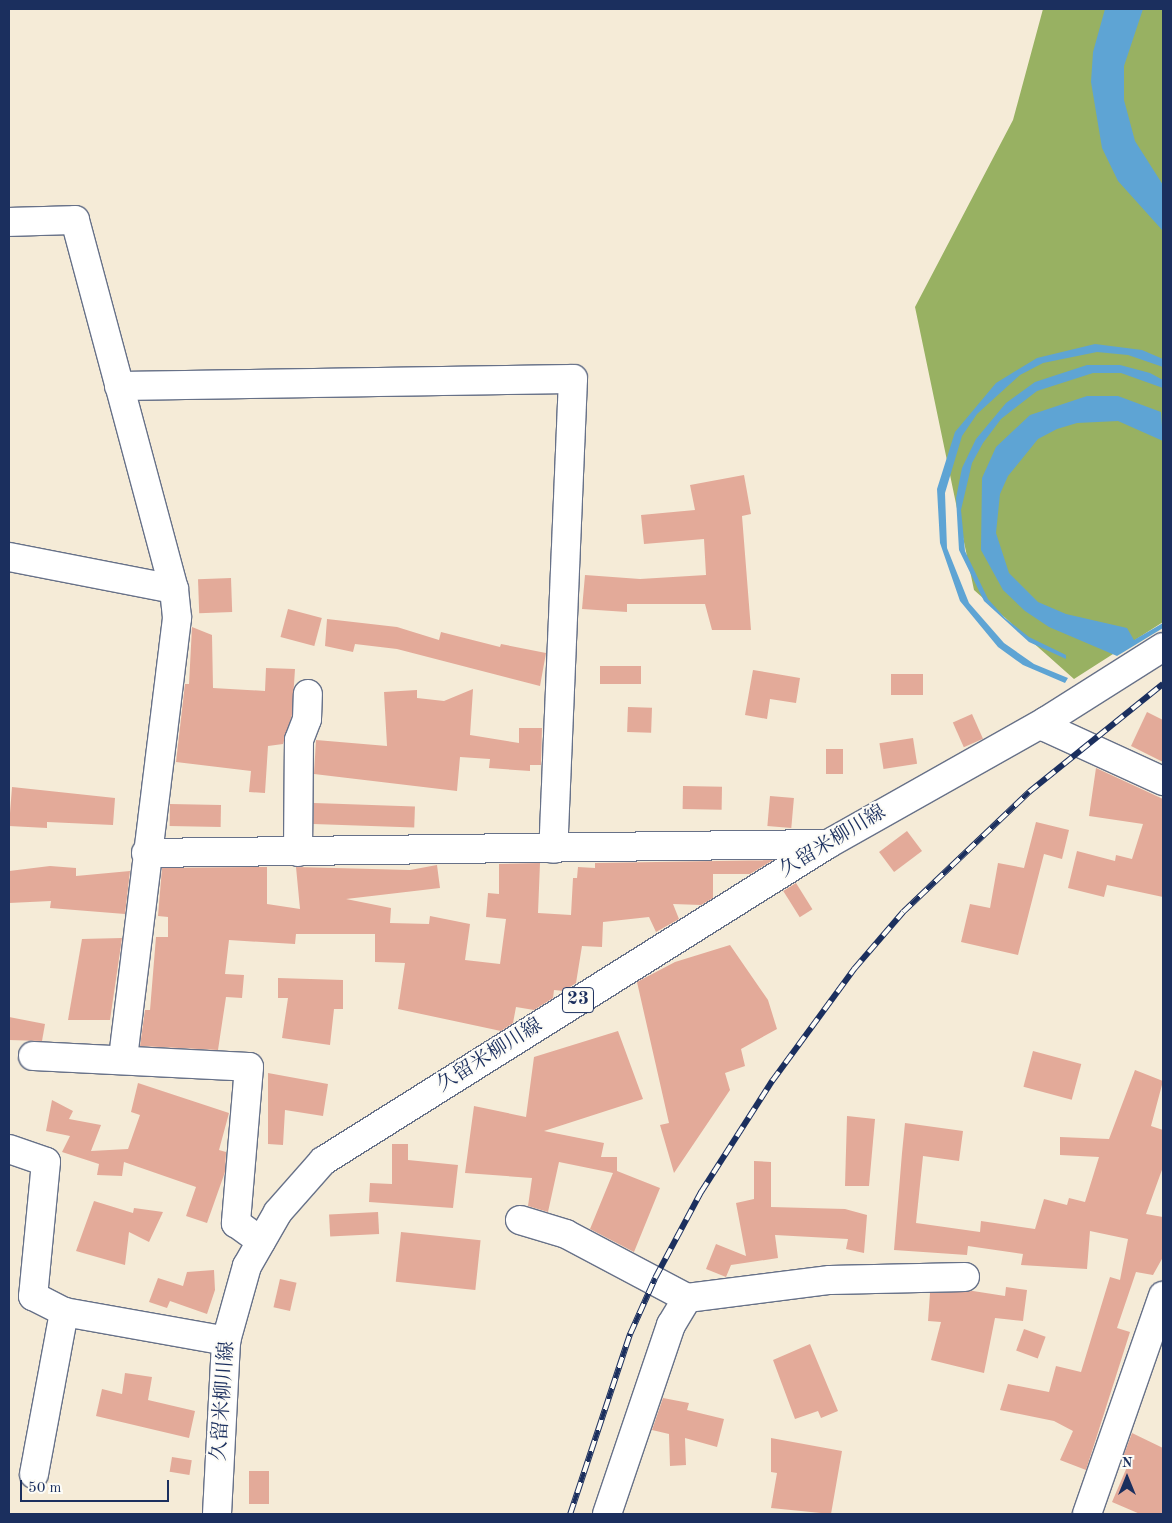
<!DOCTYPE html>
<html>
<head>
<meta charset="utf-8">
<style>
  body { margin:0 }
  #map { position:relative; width:1172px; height:1523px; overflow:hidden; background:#f5ebd7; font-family:"Old Standard TT","Noto Serif JP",serif }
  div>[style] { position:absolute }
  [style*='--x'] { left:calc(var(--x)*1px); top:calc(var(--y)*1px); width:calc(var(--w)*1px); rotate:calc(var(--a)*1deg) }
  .forest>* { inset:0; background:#98b162 }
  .water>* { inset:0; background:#5ea4d4 }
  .building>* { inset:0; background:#e3aa99; transform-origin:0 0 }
  .roads { filter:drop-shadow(1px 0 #677188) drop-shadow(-1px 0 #677188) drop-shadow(0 1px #677188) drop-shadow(0 -1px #677188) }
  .minor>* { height:28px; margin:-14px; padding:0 14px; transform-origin:14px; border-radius:14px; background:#fff }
  .major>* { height:28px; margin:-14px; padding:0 14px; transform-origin:14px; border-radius:14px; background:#fff }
  .rail>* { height:5.5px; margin-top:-2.75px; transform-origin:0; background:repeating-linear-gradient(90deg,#fdfcf7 0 11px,#1b2f5e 0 22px); box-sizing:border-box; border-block:1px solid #1b2f5e }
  span { translate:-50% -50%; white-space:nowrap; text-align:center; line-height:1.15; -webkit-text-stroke:4px #fdfcf7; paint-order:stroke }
  .shield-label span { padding:1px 4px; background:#fdfcf7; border:1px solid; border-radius:4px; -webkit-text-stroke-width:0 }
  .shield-label { font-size:19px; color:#1b2f5e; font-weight:700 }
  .street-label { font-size:20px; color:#1b2f5e }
  .frame { position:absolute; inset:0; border:10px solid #1b2f5e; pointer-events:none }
  .north { position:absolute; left:1102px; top:1453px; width:50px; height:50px; -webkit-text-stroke:4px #fdfcf7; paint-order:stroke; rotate:0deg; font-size:14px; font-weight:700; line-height:20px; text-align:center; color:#1b2f5e }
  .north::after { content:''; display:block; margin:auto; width:18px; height:22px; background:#1b2f5e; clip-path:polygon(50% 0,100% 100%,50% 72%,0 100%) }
  .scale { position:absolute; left:20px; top:1480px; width:149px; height:22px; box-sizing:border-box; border:2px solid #1b2f5e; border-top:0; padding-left:6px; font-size:15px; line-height:18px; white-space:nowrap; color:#1b2f5e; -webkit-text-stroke:4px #fdfcf7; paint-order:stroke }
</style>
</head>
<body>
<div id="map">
  <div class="forest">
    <i style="clip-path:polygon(1043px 9px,1163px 9px,1163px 622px,1074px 679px,974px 590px,915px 307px,1013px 120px)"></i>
  </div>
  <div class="water">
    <i style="clip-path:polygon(1105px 9px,1143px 9px,1124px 66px,1124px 100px,1135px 141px,1163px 185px,1163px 231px,1118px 181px,1102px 148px,1091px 82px,1093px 52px)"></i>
    <i style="clip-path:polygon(1095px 344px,1142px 350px,1163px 359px,1163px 367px,1128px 355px,1097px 352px,1043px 363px,1020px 375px,977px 414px,962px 436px,945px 493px,947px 548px,969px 603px,1004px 643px,1034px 664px,1068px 678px,1065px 683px,1023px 665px,998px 647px,960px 601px,940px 543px,937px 489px,955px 432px,996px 383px,1037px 358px)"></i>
    <i style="clip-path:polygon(1087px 365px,1120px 365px,1150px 373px,1163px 380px,1163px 388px,1121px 373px,1093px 373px,1037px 391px,1001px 419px,983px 443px,972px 463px,961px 510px,965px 551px,988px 599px,1005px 618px,1029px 637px,1066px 655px,1066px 659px,1029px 642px,984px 601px,959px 550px,956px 498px,962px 468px,976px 439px,1006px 403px,1035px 382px)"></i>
    <i style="clip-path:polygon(1087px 396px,1118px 396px,1161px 412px,1163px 441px,1118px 421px,1077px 423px,1057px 429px,1038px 439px,1008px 476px,1000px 494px,996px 533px,1009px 573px,1038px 602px,1066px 614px,1127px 628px,1134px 640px,1163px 623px,1163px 628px,1117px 656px,1049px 627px,1025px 611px,1003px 590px,981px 550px,982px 478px,996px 447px,1030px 415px)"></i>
  </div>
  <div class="building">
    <i style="clip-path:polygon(744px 475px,751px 514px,742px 516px,751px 630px,712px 630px,705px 604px,627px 604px,627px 612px,582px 609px,585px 575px,640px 579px,706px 575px,704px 539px,644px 544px,641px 515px,695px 510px,690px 485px)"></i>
    <i style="left:231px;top:578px;width:34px;height:33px;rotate:88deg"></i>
    <i style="left:288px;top:609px;width:35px;height:29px;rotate:15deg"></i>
    <i style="clip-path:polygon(327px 619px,397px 627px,439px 640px,441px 632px,500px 647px,501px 644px,546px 653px,540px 686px,397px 649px,355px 644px,353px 652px,325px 646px)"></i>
    <i style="clip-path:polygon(192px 627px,212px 635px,213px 688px,265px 691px,266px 668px,295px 669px,292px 715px,283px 744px,268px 746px,265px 793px,249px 792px,251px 771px,176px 762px,185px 684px,189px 684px)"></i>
    <i style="left:600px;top:666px;width:41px;height:18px"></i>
    <i style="clip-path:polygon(753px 670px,800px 678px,796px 703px,770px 699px,767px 719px,745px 715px)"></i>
    <i style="left:923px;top:674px;width:21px;height:32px;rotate:90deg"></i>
    <i style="clip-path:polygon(473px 689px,470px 735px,519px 743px,519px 728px,542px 728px,541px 765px,530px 765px,530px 771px,489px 768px,490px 759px,460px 757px,457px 791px,314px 774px,316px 740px,387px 746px,384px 692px,417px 690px,417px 698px,444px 701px)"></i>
    <i style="left:628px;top:707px;width:24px;height:25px;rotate:2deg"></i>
    <i style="clip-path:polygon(1147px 712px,1163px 720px,1163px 762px,1131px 746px)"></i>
    <i style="left:972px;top:714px;width:27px;height:21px;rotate:66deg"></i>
    <i style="left:913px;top:738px;width:26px;height:34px;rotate:81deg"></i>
    <i style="left:826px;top:749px;width:17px;height:25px"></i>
    <i style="clip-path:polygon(1096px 768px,1163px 799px,1163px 897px,1107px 885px,1104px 897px,1068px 888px,1077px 851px,1115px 861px,1116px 855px,1132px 859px,1143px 824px,1089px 816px)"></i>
    <i style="left:683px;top:786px;width:39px;height:23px;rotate:1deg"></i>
    <i style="clip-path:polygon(12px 787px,115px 798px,113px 825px,47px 822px,47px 828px,9px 826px)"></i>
    <i style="left:770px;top:796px;width:24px;height:30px;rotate:5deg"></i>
    <i style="left:314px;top:803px;width:101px;height:21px;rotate:2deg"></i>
    <i style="left:170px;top:804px;width:51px;height:22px;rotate:1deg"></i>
    <i style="clip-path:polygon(1036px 822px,1069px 830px,1062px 859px,1044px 854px,1018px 955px,961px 942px,970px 904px,990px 908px,998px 863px,1024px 868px)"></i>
    <i style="left:907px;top:831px;width:25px;height:35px;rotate:53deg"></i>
    <i style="clip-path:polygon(773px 860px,750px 874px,713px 874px,713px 898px,701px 905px,673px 904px,679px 919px,656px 932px,649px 917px,603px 922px,602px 947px,582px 946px,576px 983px,564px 991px,554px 990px,553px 998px,534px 1010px,516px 1007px,513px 1023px,501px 1031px,398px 1009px,405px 963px,375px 962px,375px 934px,296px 934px,295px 944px,229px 940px,225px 974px,244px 975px,242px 998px,226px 997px,218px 1050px,140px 1046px,145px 1010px,150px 1010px,156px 937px,168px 937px,168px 917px,158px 916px,162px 868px,267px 867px,267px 904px,300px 909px,296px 867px,410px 870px,437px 865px,440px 888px,346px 899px,391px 908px,390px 923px,429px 924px,430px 916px,470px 924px,465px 960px,500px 964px,506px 919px,486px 917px,488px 893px,499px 894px,499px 864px,540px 863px,538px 913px,571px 915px,573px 878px,577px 878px,578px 867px,595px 868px,595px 863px)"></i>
    <i style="clip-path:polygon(50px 866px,76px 868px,76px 876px,130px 871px,125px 914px,50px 908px,51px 901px,9px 903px,9px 871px)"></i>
    <i style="left:796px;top:883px;width:31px;height:15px;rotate:58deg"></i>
    <i style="clip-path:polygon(122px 938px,110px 1020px,68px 1020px,82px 939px)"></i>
    <i style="clip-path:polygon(730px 945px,768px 1000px,777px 1029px,741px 1049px,745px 1066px,725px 1073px,730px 1090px,674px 1173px,660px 1125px,669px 1123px,637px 982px,675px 962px)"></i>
    <i style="clip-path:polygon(278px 978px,343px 980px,343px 1009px,334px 1009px,330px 1045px,282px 1038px,288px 998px,278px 998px)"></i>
    <i style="clip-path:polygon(9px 1017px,45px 1024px,42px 1041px,9px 1040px)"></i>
    <i style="clip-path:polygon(618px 1031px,643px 1099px,544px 1131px,604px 1143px,601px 1157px,617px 1157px,617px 1171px,660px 1188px,634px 1252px,590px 1229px,613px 1173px,559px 1162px,548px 1212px,528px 1206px,532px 1178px,465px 1173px,474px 1106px,526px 1117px,534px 1057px)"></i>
    <i style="left:1033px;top:1051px;width:50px;height:37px;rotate:15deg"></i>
    <i style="clip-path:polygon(1135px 1070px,1163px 1081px,1151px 1126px,1163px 1130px,1163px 1167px,1146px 1214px,1163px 1217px,1163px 1257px,1153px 1275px,1136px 1272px,1117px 1328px,1130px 1332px,1086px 1470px,1060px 1460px,1073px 1431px,1054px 1421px,1000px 1410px,1008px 1384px,1049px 1392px,1056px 1366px,1081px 1372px,1110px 1277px,1120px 1280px,1128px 1239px,1090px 1231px,1087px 1269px,1021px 1265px,1023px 1254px,968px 1246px,967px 1255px,894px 1250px,902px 1153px,905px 1123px,963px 1131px,959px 1161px,923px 1156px,916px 1223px,980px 1232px,981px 1221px,1035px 1229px,1044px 1199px,1067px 1205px,1069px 1198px,1085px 1202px,1099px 1157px,1060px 1155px,1060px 1137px,1109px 1139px)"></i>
    <i style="clip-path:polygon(268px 1073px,328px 1084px,323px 1116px,285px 1110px,283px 1145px,268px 1144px)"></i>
    <i style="clip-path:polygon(138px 1083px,229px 1113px,219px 1150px,226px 1152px,225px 1172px,207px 1223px,186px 1216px,196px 1187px,124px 1162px,122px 1176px,97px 1175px,99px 1164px,62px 1152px,70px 1136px,46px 1131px,52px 1100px,73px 1111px,69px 1119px,101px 1125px,91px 1151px,128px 1149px,140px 1115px,131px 1112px)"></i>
    <i style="clip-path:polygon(847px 1116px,875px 1119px,869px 1186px,845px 1186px)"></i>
    <i style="clip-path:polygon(392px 1144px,408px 1144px,408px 1160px,458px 1165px,453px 1208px,369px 1202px,370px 1183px,392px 1184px)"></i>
    <i style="clip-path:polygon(754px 1161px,771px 1162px,771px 1207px,845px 1209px,867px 1215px,864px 1253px,846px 1249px,848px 1239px,775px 1235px,778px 1258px,731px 1265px,726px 1277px,706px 1269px,716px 1244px,746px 1256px,736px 1203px,754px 1199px)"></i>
    <i style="clip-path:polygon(94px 1201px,133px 1213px,134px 1208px,163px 1212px,149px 1242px,129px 1232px,125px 1265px,76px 1251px)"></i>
    <i style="left:378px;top:1212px;width:22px;height:49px;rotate:87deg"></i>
    <i style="left:401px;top:1232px;width:80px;height:50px;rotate:6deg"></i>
    <i style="clip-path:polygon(214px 1270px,215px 1290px,207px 1314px,170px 1301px,167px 1308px,149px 1302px,158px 1278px,183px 1286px,187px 1272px)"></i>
    <i style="left:280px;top:1279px;width:17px;height:29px;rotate:13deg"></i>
    <i style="clip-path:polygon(1006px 1287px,1027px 1290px,1023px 1321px,995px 1318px,984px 1373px,931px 1360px,941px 1322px,928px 1321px,930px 1293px,973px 1291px,1005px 1296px)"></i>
    <i style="left:1024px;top:1329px;width:23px;height:23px;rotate:20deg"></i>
    <i style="clip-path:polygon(810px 1344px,838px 1411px,821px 1418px,818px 1411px,795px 1419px,773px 1360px)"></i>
    <i style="clip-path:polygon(125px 1373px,152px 1377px,148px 1400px,195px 1411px,189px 1438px,96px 1416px,102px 1389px,122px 1394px)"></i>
    <i style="clip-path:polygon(663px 1398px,689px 1403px,687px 1410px,724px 1419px,717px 1447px,685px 1438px,686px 1465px,670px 1466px,669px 1434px,652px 1430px)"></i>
    <i style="clip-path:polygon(1132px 1433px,1163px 1448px,1163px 1514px,1140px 1514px,1112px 1502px,1130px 1460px,1123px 1457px)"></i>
    <i style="clip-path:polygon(771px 1438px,842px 1451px,831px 1514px,771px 1508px,777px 1473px,771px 1472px)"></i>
    <i style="left:172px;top:1457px;width:20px;height:15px;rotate:9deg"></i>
    <i style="left:249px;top:1471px;width:20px;height:33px"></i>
  </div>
  <div class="roads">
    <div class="minor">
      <i style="--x:9;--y:222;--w:66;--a:-1.7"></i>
      <i style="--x:75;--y:220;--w:382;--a:75"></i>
      <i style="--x:174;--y:589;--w:29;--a:84"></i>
      <i style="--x:177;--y:618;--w:442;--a:97"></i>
      <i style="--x:119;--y:386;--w:454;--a:-0.9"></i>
      <i style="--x:573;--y:379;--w:470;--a:92.4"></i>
      <i style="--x:9;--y:557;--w:168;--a:11"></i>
      <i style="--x:1046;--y:721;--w:6;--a:99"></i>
      <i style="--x:1045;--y:727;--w:130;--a:24.6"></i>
      <i style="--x:298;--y:852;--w:112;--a:-89.5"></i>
      <i style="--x:299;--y:740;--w:22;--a:-69"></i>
      <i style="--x:307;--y:719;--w:25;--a:-88"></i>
      <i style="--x:146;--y:853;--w:682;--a:-0.76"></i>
      <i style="--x:33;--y:1056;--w:216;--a:2.9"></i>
      <i style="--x:249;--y:1067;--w:157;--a:94.8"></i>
      <i style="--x:236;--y:1223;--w:31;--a:36"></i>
      <i style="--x:9;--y:1149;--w:39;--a:19"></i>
      <i style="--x:46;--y:1162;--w:135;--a:95.5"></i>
      <i style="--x:33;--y:1296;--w:35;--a:27"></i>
      <i style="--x:64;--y:1312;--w:165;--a:10.1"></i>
      <i style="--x:520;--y:1220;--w:48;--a:16.9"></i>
      <i style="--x:566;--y:1234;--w:137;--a:27.9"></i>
      <i style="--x:34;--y:1474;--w:165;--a:-79.5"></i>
      <i style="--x:607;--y:1514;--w:200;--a:-71.3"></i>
      <i style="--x:671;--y:1325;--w:31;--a:-59"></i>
      <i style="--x:687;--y:1298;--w:144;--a:-7.2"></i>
      <i style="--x:830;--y:1280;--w:135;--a:-1.3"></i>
      <i style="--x:1087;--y:1514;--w:231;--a:-70.8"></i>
    </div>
    <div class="major">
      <i style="--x:217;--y:1514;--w:173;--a:-87"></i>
      <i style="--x:226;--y:1341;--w:78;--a:-74.4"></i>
      <i style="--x:247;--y:1266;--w:62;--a:-60.1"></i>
      <i style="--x:278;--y:1212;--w:68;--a:-48.6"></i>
      <i style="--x:323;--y:1161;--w:596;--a:-32.12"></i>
      <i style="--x:828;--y:844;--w:250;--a:-29.4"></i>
      <i style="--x:1046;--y:721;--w:138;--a:-32.3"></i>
    </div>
  </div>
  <div class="rail">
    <i style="--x:570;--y:1514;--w:190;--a:-71.6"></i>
    <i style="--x:630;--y:1334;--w:61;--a:-65.9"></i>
    <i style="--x:655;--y:1278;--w:98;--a:-61.9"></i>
    <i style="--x:701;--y:1192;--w:132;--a:-57.4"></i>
    <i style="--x:772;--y:1081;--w:139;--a:-53.8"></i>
    <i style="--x:854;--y:969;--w:75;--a:-49.3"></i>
    <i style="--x:903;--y:912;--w:174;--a:-43.6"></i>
    <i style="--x:1029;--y:792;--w:172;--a:-38.9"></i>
  </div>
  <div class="shield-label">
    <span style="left:578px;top:1000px">23</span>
  </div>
  <div class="street-label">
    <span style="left:833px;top:842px;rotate:-31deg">久留米柳川線</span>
    <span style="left:490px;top:1056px;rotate:-32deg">久留米柳川線</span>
    <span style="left:224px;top:1401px;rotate:-86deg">久留米柳川線</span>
  </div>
  <div class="frame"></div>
  <div class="north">N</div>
  <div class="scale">50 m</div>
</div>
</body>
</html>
